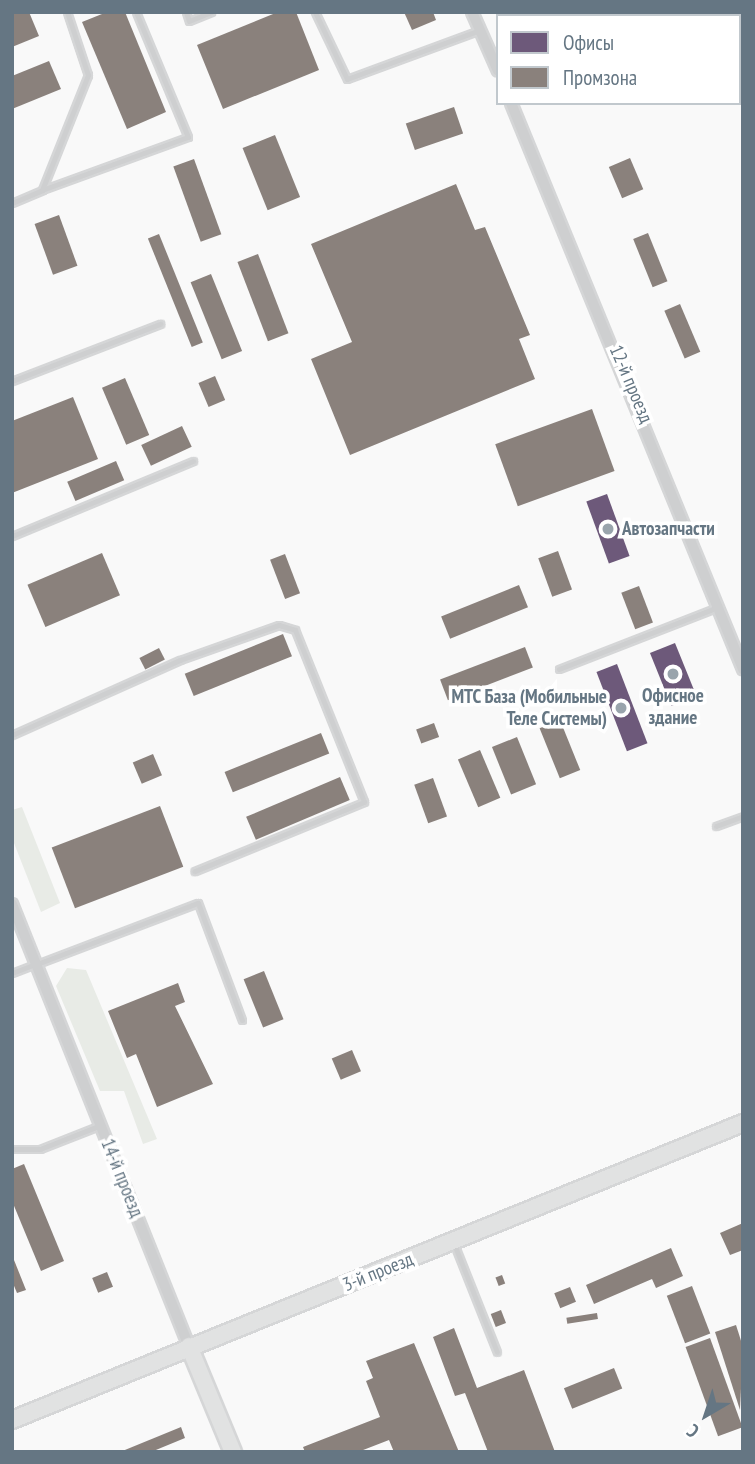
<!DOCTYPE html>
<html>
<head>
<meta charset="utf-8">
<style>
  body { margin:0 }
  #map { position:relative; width:755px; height:1464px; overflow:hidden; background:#f9f9f9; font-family:"PT Sans Narrow",sans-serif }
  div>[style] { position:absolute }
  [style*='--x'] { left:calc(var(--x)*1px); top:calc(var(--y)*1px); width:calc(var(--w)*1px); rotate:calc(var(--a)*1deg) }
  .green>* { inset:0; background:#e8ebe6 }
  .offices>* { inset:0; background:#6d597a; transform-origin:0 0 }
  .industry>* { inset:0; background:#8a817c; transform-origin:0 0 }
  .roads { filter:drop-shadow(2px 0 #d5d6d7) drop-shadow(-2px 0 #d5d6d7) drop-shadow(0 2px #d5d6d7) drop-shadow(0 -2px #d5d6d7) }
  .lane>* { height:5px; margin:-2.5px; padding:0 2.5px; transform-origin:2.5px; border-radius:2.5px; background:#cecfd0 }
  .street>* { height:10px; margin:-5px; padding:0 5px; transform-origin:5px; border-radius:5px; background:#cecfd0 }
  .secondary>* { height:16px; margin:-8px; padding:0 8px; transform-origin:8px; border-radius:8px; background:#e1e2e2 }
  .dots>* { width:19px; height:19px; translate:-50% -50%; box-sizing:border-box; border:4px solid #fff; border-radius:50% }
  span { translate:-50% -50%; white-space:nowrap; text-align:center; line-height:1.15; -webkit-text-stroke:7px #fff; paint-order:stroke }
  .street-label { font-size:19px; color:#657683 }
  .poi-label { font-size:19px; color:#657683; font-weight:700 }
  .left { translate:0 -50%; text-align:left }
  .right { translate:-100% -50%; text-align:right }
  .frame { position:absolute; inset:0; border:14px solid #657683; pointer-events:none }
  .legend { position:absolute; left:496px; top:14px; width:245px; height:91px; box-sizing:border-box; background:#fff; border:2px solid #c1c8cd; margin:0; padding:9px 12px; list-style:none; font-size:21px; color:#657683 }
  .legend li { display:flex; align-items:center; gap:14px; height:35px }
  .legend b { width:35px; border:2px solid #c1c8cd }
  .north { position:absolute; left:671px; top:1380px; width:70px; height:70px; -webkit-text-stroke:5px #fff; paint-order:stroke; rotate:219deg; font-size:19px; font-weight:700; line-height:28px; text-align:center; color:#657683 }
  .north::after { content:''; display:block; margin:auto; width:24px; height:32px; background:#657683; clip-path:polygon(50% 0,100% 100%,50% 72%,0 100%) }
</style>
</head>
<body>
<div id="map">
  <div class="green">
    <i style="clip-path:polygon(22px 807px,60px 903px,41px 912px,12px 838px,12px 810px)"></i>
    <i style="clip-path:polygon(67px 968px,86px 970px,157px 1139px,143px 1144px,124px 1091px,100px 1091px,56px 986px)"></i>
  </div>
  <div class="offices">
    <i style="left:607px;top:494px;width:66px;height:22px;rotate:70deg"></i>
    <i style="left:675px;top:643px;width:57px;height:27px;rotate:68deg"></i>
    <i style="left:617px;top:664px;width:85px;height:22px;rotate:69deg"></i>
  </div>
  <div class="industry">
    <i style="clip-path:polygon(12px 12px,29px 12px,39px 36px,12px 47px)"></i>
    <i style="clip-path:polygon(107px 12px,125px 12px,166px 112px,127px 129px,82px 22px)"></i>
    <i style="clip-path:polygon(278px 12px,296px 12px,319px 70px,223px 109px,197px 45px)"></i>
    <i style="clip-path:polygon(404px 12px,433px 12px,436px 20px,412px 30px)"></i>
    <i style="clip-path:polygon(49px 61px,61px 89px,12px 109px,12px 76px)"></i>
    <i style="left:454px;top:107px;width:28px;height:51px;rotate:71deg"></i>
    <i style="left:275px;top:135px;width:67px;height:35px;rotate:68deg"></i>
    <i style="left:630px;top:158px;width:34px;height:23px;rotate:67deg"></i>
    <i style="left:194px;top:159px;width:80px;height:22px;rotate:70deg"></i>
    <i style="clip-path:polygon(456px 184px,475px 230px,485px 227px,530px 335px,519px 339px,535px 379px,350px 455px,311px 359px,352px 342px,311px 244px)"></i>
    <i style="left:59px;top:215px;width:54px;height:26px;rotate:70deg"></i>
    <i style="left:648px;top:233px;width:52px;height:16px;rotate:68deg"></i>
    <i style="left:159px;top:234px;width:117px;height:12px;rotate:68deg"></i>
    <i style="left:258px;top:254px;width:85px;height:22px;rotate:69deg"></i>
    <i style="left:211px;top:274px;width:83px;height:22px;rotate:68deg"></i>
    <i style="left:680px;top:304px;width:52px;height:17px;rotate:67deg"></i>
    <i style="left:215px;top:376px;width:26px;height:18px;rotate:67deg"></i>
    <i style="left:125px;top:378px;width:62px;height:25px;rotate:67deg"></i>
    <i style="clip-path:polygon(73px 397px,98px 459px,12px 493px,12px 421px)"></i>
    <i style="left:592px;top:409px;width:66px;height:103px;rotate:70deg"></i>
    <i style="left:182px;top:426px;width:23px;height:45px;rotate:65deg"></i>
    <i style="left:116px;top:461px;width:21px;height:53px;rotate:67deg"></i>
    <i style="left:558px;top:551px;width:41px;height:21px;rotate:70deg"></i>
    <i style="left:102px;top:553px;width:46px;height:81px;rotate:67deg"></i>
    <i style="left:285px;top:554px;width:42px;height:16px;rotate:69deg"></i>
    <i style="left:519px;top:585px;width:24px;height:84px;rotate:68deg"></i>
    <i style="left:639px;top:586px;width:39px;height:19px;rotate:69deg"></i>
    <i style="left:283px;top:634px;width:24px;height:106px;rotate:68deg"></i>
    <i style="left:525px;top:647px;width:22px;height:91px;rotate:69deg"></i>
    <i style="left:159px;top:648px;width:13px;height:22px;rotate:63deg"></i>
    <i style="left:560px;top:720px;width:54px;height:22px;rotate:68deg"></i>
    <i style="left:434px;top:723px;width:15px;height:19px;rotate:70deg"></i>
    <i style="left:321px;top:733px;width:22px;height:104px;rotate:68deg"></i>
    <i style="left:517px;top:737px;width:51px;height:27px;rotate:68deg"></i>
    <i style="left:480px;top:750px;width:52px;height:24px;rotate:67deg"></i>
    <i style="left:153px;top:754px;width:23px;height:22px;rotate:67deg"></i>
    <i style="left:340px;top:777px;width:25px;height:102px;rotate:67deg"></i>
    <i style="left:433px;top:778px;width:41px;height:20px;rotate:70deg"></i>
    <i style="left:160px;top:806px;width:65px;height:116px;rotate:69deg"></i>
    <i style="left:264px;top:971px;width:52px;height:22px;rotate:68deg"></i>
    <i style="clip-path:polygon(178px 983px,185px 1002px,175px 1006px,213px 1084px,157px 1107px,136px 1054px,127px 1058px,108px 1011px)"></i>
    <i style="left:352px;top:1050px;width:23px;height:22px;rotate:67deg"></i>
    <i style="clip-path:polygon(24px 1164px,64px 1261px,41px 1271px,12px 1201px,12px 1169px)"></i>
    <i style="clip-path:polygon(743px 1223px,743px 1250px,730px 1255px,720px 1233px)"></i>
    <i style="clip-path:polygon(671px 1248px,683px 1276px,656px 1288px,652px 1279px,594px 1304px,586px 1285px)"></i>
    <i style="clip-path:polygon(12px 1255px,26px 1290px,17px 1293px,12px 1281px)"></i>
    <i style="left:107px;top:1272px;width:16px;height:16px;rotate:68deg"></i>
    <i style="left:502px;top:1275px;width:9px;height:7px;rotate:69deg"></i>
    <i style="left:692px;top:1286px;width:51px;height:27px;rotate:69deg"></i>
    <i style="left:570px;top:1287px;width:16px;height:17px;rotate:68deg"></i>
    <i style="left:501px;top:1310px;width:14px;height:11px;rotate:69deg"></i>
    <i style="left:597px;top:1313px;width:6px;height:31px;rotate:81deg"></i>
    <i style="clip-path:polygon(736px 1325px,743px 1347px,740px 1410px,715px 1332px)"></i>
    <i style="clip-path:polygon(454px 1328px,477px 1388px,524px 1370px,555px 1452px,488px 1452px,465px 1393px,455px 1396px,433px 1337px)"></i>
    <i style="left:710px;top:1338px;width:95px;height:26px;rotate:70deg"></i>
    <i style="clip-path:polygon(414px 1343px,459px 1452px,394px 1452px,389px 1440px,358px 1452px,305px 1452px,303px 1447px,380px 1417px,366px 1381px,373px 1378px,366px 1361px)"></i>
    <i style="left:614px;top:1368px;width:22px;height:54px;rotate:68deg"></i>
    <i style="clip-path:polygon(181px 1427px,185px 1438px,151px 1452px,120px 1452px)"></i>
  </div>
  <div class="roads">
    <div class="lane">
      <i style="--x:186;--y:12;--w:9;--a:72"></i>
      <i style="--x:189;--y:21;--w:24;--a:-22"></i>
      <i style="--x:315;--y:12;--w:74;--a:64.5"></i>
      <i style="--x:347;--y:79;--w:142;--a:-20.2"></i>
      <i style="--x:42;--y:190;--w:155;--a:-20"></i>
      <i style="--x:188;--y:137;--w:135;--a:-112.6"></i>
      <i style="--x:12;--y:203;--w:33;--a:-23"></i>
      <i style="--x:42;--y:190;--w:124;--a:-68.2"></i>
      <i style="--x:88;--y:75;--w:66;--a:-108.4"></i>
      <i style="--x:12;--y:381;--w:159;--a:-21.1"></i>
      <i style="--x:12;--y:536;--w:196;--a:-22.5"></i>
      <i style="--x:559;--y:669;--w:171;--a:-21.3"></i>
      <i style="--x:12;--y:735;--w:184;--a:-24.1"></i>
      <i style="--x:180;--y:660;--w:105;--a:-19.5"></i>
      <i style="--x:279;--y:625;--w:17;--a:17"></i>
      <i style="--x:295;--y:630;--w:185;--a:68.1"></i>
      <i style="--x:364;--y:802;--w:183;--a:157.8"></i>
      <i style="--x:716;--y:826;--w:29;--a:-20"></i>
      <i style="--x:37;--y:964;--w:172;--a:-20.8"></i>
      <i style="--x:198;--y:903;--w:125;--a:69.4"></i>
      <i style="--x:12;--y:973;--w:25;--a:-21"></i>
      <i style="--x:12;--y:1149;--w:28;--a:0"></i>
      <i style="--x:40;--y:1149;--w:66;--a:-21.5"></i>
      <i style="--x:454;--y:1244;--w:116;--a:68.3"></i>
    </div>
    <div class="street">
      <i style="--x:472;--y:12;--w:64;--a:66.2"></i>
      <i style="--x:511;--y:103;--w:612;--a:67.71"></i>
      <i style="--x:12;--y:904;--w:476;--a:68.2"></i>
    </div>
    <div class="secondary">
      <i style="--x:189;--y:1346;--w:115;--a:67.5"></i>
      <i style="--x:12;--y:1420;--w:789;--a:-22.11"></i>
    </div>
  </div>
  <div class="dots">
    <i style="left:608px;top:529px;background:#99a4ac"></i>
    <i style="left:673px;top:674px;background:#99a4ac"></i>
    <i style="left:621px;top:708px;background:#99a4ac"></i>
  </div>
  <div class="street-label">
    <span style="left:631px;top:384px;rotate:67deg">12-й проезд</span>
    <span style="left:122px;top:1178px;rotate:68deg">14-й проезд</span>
    <span style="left:378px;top:1272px;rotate:-22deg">3-й проезд</span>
  </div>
  <div class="poi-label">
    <span class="left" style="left:622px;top:529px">Автозапчасти</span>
    <span style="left:673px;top:707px">Офисное<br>здание</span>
    <span class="right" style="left:607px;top:708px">МТС База (Мобильные<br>Теле Системы)</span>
  </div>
  <div class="frame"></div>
  <ul class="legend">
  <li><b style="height:19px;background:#6d597a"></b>Офисы</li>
  <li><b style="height:19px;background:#8a817c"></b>Промзона</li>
  </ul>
  <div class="north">С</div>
</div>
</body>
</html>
